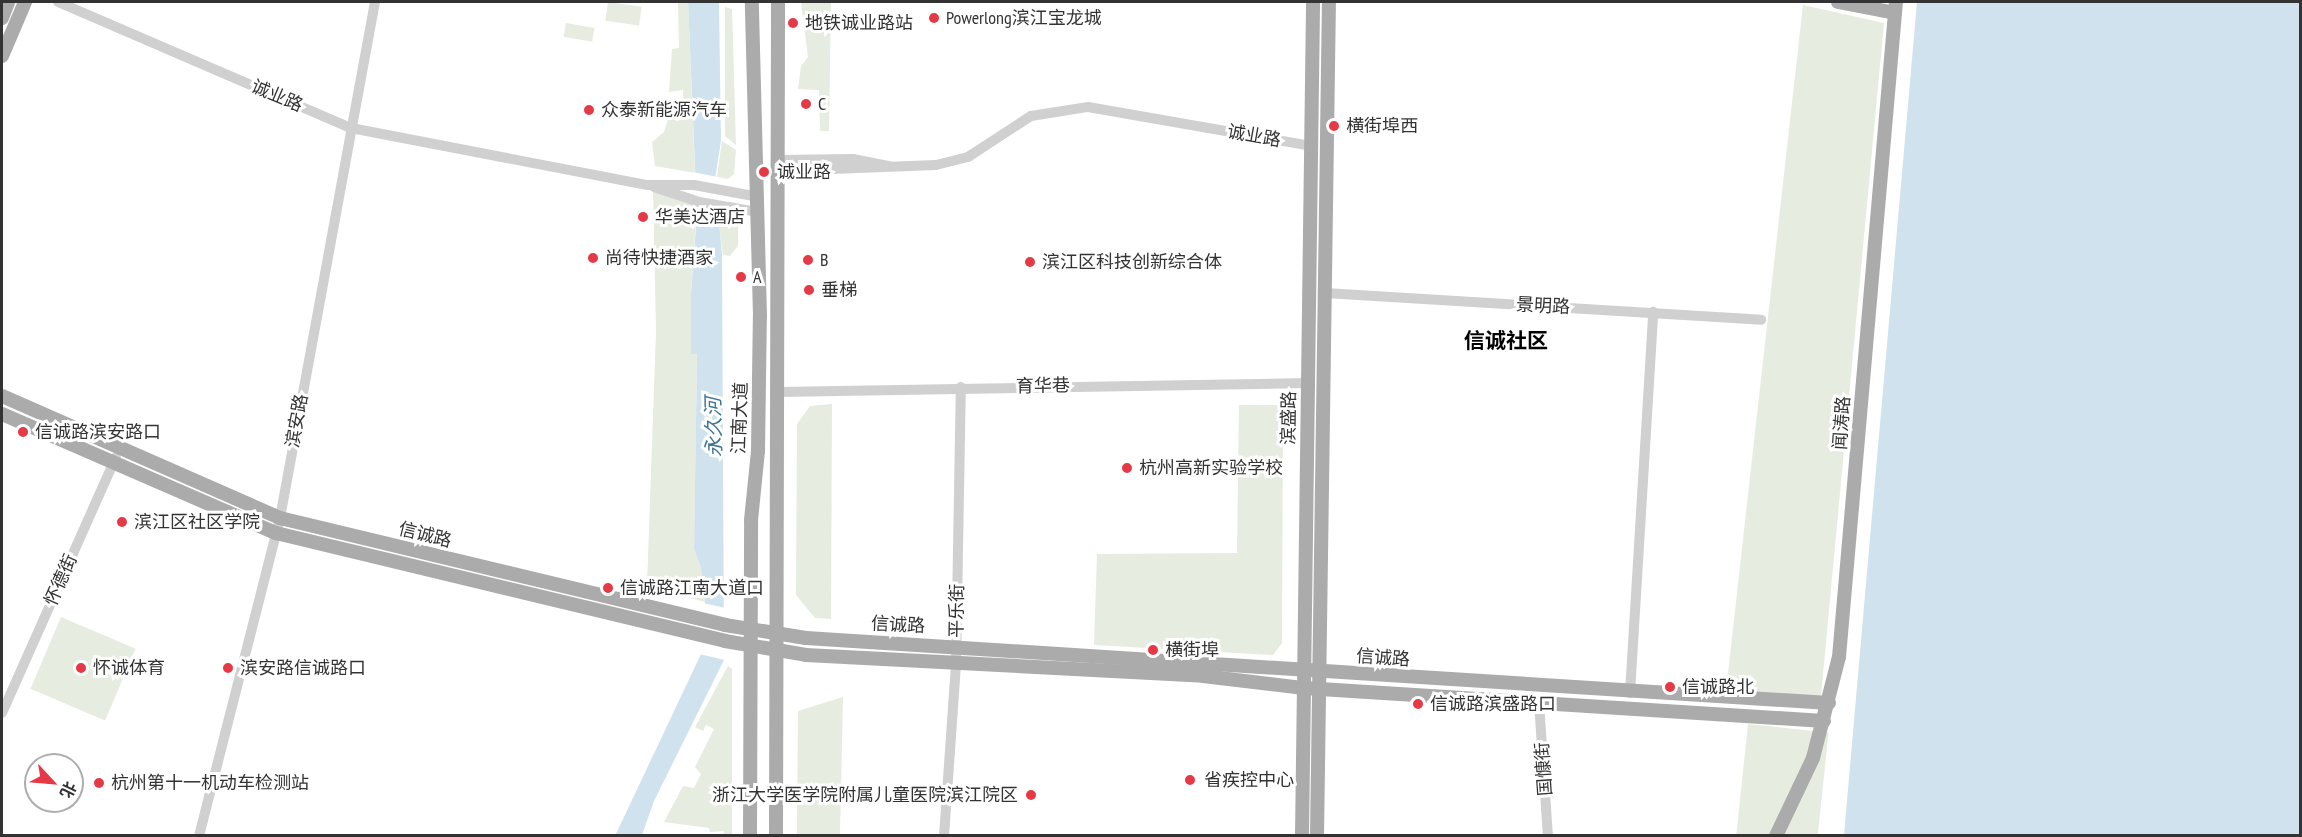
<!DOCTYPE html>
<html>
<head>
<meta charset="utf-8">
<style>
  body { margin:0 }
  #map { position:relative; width:2302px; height:837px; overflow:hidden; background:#fff; font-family:"PT Sans Narrow","Noto Sans SC",sans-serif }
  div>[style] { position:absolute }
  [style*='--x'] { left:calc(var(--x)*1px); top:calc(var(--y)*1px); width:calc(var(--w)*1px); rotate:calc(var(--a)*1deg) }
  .green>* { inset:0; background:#e6ecdf; transform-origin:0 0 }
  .water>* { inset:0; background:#cfe2ee }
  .pier>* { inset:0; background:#fff }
  .minor>* { height:10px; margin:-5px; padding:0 5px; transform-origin:5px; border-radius:5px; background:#d0d0d0 }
  .major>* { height:14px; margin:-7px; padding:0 7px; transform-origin:7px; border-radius:7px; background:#ababab }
  .dots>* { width:16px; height:16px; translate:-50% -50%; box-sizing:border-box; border:3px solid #fff; border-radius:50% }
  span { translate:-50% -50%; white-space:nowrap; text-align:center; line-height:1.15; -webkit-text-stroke:6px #fff; paint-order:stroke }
  .poi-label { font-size:18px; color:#333 }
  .left { translate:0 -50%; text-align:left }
  .right { translate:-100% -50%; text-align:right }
  .street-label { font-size:18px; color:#333 }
  .water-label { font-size:20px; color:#3f7597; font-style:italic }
  .quarter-label { font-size:21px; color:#000; font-weight:700 }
  .frame { position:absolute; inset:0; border:3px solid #333; pointer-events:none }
  .north { position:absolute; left:24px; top:753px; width:60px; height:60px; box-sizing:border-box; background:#fff; border:2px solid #adadad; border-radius:50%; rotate:116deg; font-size:16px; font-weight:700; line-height:24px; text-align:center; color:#333 }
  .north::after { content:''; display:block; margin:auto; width:21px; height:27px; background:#e63946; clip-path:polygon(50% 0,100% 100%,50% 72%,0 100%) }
</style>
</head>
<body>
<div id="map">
  <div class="green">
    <i style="left:608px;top:2px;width:34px;height:19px;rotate:8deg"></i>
    <i style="clip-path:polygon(678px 2px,688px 2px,695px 173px,655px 166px,652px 142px,664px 132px,670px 113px,683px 114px,683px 90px,669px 92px,672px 49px,679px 48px)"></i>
    <i style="clip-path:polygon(801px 2px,831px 2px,829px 131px,820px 131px,819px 90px,798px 89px,801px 66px,808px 57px)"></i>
    <i style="clip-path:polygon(1803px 5px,1884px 23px,1821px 696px,1726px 691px)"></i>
    <i style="clip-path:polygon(725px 7px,732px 9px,736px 145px,725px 136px)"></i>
    <i style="left:566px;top:23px;width:29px;height:14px;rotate:10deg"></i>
    <i style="clip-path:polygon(722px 141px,736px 150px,734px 174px,728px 179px,717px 177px)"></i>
    <i style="clip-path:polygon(653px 190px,697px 205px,691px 294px,691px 353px,697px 354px,694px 549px,701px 568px,705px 602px,647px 586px,656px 331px)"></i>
    <i style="clip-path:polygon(718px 217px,730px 218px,738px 225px,738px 246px,730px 256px,723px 255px)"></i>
    <i style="clip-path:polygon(832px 404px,831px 619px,815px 618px,796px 595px,797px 424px,810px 406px)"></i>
    <i style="clip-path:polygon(1239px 405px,1283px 405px,1282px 643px,1273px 655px,1094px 645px,1097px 554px,1237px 553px)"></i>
    <i style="left:61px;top:617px;width:81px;height:78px;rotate:23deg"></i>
    <i style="clip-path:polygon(728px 666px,732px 669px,732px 835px,723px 836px,724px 831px,710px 832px,709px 828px,664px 822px,683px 786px,694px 788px,701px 774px,695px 767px,714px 729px,706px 725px,703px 731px,695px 727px)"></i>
    <i style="clip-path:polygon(843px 697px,840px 835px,797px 835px,798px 711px)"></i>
    <i style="left:1748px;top:724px;width:81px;height:112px;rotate:6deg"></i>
  </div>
  <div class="water">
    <i style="clip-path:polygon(688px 2px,719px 2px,721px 141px,715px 179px,722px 254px,724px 660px,654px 801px,642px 835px,615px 836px,701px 654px,705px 602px,701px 568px,694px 549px,697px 354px,691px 354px,691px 294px,697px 213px)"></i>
    <i style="clip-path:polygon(1917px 2px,2300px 2px,2300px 835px,1844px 835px)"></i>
  </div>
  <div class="pier">
    <i style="clip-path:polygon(692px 172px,718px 177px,718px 217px,694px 213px)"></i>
    <i style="clip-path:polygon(703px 603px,726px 608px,725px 660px,699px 654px)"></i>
  </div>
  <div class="minor">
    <i style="--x:58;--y:2;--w:319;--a:23.3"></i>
    <i style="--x:351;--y:128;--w:302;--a:10.9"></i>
    <i style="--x:648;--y:185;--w:46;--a:0"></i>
    <i style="--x:694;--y:185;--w:66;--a:10.5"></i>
    <i style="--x:779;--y:160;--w:74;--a:-0.8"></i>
    <i style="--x:853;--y:159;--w:37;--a:11"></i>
    <i style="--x:780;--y:171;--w:156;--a:-2.2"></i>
    <i style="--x:936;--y:165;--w:33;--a:-14"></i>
    <i style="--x:968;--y:157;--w:75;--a:-33.1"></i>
    <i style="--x:1031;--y:116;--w:58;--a:-9"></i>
    <i style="--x:1088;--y:107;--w:226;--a:9.9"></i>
    <i style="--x:654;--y:187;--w:47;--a:18.4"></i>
    <i style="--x:699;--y:202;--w:61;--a:9.5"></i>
    <i style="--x:1325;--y:293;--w:437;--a:3.5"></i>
    <i style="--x:779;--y:392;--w:529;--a:-0.97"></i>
    <i style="--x:1630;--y:693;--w:382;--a:-86.5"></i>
    <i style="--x:1539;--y:702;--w:134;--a:86.2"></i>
    <i style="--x:2;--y:713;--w:280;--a:-66"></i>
    <i style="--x:199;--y:836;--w:328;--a:-75.7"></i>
    <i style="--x:280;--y:518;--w:525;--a:-79.57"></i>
    <i style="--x:944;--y:836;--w:172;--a:-86"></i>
    <i style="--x:956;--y:664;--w:277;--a:-89"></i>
  </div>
  <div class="major">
    <i style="--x:1838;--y:2;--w:58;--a:10.9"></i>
    <i style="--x:2;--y:18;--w:17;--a:-69"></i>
    <i style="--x:2;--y:56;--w:59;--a:-66.9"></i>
    <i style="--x:2;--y:396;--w:304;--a:23.7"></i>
    <i style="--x:280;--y:518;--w:458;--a:13.5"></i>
    <i style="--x:725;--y:625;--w:82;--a:9.1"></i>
    <i style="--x:806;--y:638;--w:1025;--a:3.64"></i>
    <i style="--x:2;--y:414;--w:299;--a:23.5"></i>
    <i style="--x:276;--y:533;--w:462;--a:13.5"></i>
    <i style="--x:725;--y:641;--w:82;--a:9.8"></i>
    <i style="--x:806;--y:655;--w:398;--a:3"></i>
    <i style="--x:1203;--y:676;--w:102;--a:6.8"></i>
    <i style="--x:1304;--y:688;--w:521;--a:3.63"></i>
    <i style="--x:750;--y:836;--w:316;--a:-89.8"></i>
    <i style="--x:751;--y:520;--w:69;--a:-84.2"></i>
    <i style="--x:758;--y:451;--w:135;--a:-89.2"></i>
    <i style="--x:760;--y:316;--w:314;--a:-91.5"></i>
    <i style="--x:776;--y:836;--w:834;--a:-89.86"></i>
    <i style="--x:1302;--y:836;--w:834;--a:-89.24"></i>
    <i style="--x:1317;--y:836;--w:834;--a:-89.18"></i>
    <i style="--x:1776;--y:836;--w:86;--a:-64.6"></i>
    <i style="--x:1813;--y:758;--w:104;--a:-75.6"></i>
    <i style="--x:1839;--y:657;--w:657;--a:-85.03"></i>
  </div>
  <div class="dots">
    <i style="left:934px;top:18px;background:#e63946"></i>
    <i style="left:793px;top:23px;background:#e63946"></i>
    <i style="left:806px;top:104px;background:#e63946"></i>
    <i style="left:589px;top:110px;background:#e63946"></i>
    <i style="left:1334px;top:126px;background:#e63946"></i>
    <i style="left:764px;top:172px;background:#e63946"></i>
    <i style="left:643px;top:217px;background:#e63946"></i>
    <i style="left:593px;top:258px;background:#e63946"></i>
    <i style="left:808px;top:260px;background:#e63946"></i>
    <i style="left:1030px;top:262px;background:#e63946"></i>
    <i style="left:741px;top:277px;background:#e63946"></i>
    <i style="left:809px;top:290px;background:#e63946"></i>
    <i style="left:23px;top:432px;background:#e63946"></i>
    <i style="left:1127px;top:468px;background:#e63946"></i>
    <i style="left:122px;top:522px;background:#e63946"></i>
    <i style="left:608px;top:588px;background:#e63946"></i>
    <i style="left:1153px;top:650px;background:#e63946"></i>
    <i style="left:81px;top:668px;background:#e63946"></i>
    <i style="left:228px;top:668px;background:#e63946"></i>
    <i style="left:1670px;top:687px;background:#e63946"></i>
    <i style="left:1418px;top:704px;background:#e63946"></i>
    <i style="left:1190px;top:780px;background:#e63946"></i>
    <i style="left:99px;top:783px;background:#e63946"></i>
    <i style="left:1031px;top:795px;background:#e63946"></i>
  </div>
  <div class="poi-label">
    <span class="left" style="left:946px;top:18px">Powerlong滨江宝龙城</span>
    <span class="left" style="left:805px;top:23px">地铁诚业路站</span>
    <span class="left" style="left:818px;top:104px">C</span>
    <span class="left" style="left:601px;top:110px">众泰新能源汽车</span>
    <span class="left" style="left:1346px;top:126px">横街埠西</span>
    <span class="left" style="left:777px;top:172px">诚业路</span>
    <span class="left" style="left:655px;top:217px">华美达酒店</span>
    <span class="left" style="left:605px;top:258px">尚待快捷酒家</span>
    <span class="left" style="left:820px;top:260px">B</span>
    <span class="left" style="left:1042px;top:262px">滨江区科技创新综合体</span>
    <span class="left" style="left:753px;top:277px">A</span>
    <span class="left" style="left:821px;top:290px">垂梯</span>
    <span class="left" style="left:35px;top:432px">信诚路滨安路口</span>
    <span class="left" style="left:1139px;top:468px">杭州高新实验学校</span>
    <span class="left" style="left:134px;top:522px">滨江区社区学院</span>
    <span class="left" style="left:620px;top:588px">信诚路江南大道口</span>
    <span class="left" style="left:1165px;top:650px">横街埠</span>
    <span class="left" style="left:93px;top:668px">怀诚体育</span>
    <span class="left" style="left:240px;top:668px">滨安路信诚路口</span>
    <span class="left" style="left:1682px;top:687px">信诚路北</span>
    <span class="left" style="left:1430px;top:704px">信诚路滨盛路口</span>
    <span class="left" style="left:1204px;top:780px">省疾控中心</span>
    <span class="left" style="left:111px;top:783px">杭州第十一机动车检测站</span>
    <span class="right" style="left:1018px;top:795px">浙江大学医学院附属儿童医院滨江院区</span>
  </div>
  <div class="street-label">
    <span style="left:277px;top:96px;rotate:23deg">诚业路</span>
    <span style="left:1254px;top:136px;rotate:10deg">诚业路</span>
    <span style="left:1543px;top:306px;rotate:3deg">景明路</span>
    <span style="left:1043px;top:386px;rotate:-1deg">育华巷</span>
    <span style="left:740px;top:418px;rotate:-88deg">江南大道</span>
    <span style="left:1289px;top:418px;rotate:-89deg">滨盛路</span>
    <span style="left:297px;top:421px;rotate:-80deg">滨安路</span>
    <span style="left:1842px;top:423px;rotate:-86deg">闻涛路</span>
    <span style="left:425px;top:535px;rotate:14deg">信诚路</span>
    <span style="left:61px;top:580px;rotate:-66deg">怀德街</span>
    <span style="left:957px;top:611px;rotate:-89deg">平乐街</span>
    <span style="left:898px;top:625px;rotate:3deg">信诚路</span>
    <span style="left:1383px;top:658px;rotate:4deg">信诚路</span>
    <span style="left:1544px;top:769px;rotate:-94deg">国慷街</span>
  </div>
  <div class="water-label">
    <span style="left:714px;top:427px;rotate:-91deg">永久河</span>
  </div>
  <div class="quarter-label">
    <span style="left:1506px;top:341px">信诚社区</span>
  </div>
  <div class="frame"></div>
  <div class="north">北</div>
</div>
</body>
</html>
